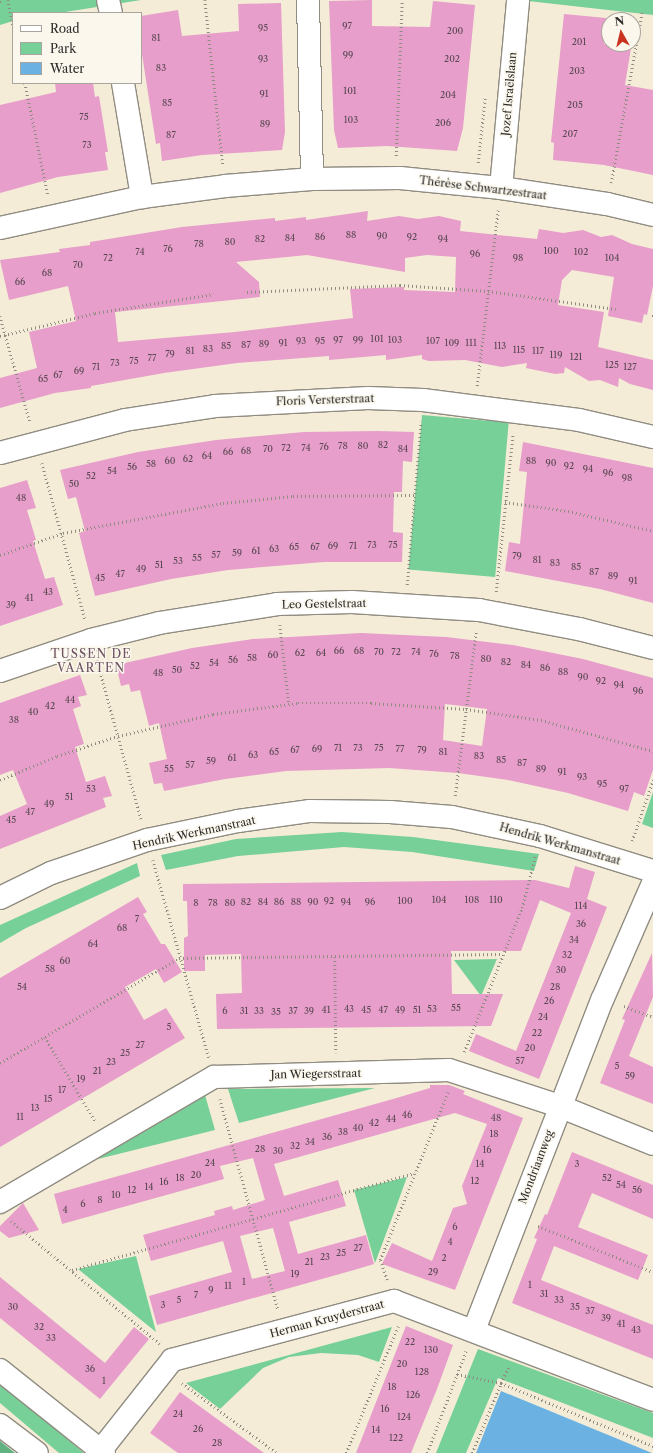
<!DOCTYPE html>
<html>
<head>
<meta charset="utf-8">
<style>
  body { margin:0 }
  #map { position:relative; width:653px; height:1453px; overflow:hidden; background:#f4ecd7; font-family:"Libre Caslon Text",serif }
  div>[style] { position:absolute }
  [style*='--x'] { left:calc(var(--x)*1px); top:calc(var(--y)*1px); width:calc(var(--w)*1px); rotate:calc(var(--a)*1deg) }
  .green>* { inset:0; background:#76d097; transform-origin:0 0 }
  .forest>* { inset:0; background:#60b280 }
  .water>* { inset:0; background:#6bb2e2 }
  .building>* { inset:0; background:#e79eca }
  .path>* { height:2.5px; margin-top:-1.25px; transform-origin:0; background:repeating-linear-gradient(90deg,#908c81 0 1px,transparent 0 4px) }
  .roads { filter:drop-shadow(1px 0 #908c81) drop-shadow(-1px 0 #908c81) drop-shadow(0 1px #908c81) drop-shadow(0 -1px #908c81) }
  .minor>* { height:22px; margin:-11px; padding:0 11px; transform-origin:11px; border-radius:11px; background:#fff }
  span { translate:-50% -50%; white-space:nowrap; text-align:center; line-height:1.15; -webkit-text-stroke:3px #fbf7ec; paint-order:stroke }
  .number-label { font-size:9px; color:#5a4853 }
  .number-label span { -webkit-text-stroke-width:0 }
  .street-label { font-size:11px; color:#2b2b2b }
  .neighbourhood-label { font-size:12px; color:#6d5363; letter-spacing:1px }
  .legend { position:absolute; left:12px; top:12px; width:130px; height:72px; box-sizing:border-box; background:#fbf7ec; border:1px solid #a8a59f; margin:0; padding:5px 7px; list-style:none; font-size:12px; color:#2b2b2b }
  .legend li { display:flex; align-items:center; gap:8px; height:20px }
  .legend b { width:20px; border:1px solid #a8a59f }
  .north { position:absolute; left:601px; top:12px; width:40px; height:40px; box-sizing:border-box; background:#fbf7ec; border:1px solid #a8a59f; border-radius:50%; rotate:352deg; font-size:11px; font-weight:700; line-height:16px; text-align:center; color:#2b2b2b }
  .north::after { content:''; display:block; margin:auto; width:14px; height:18px; background:#c8321e; clip-path:polygon(50% 0,100% 100%,50% 72%,0 100%) }
</style>
</head>
<body>
<div id="map">
  <div class="green">
    <i style="clip-path:polygon(0 0,141px 0,59px 13px,13px 13px,13px 21px,0 25px)"></i>
    <i style="clip-path:polygon(653px 0,653px 15px,528px 1px,528px 0)"></i>
    <i style="left:422px;top:415px;width:87px;height:155px;rotate:5deg"></i>
    <i style="clip-path:polygon(653px 792px,653px 828px,642px 824px)"></i>
    <i style="clip-path:polygon(342px 832px,413px 837px,539px 854px,534px 871px,412px 852px,344px 847px,238px 856px,166px 870px,161px 855px,236px 839px)"></i>
    <i style="clip-path:polygon(137px 863px,140px 876px,26px 928px,0 943px,0 925px)"></i>
    <i style="clip-path:polygon(497px 959px,481px 996px,454px 960px)"></i>
    <i style="clip-path:polygon(375px 1088px,239px 1123px,228px 1089px)"></i>
    <i style="clip-path:polygon(205px 1095px,215px 1130px,94px 1160px)"></i>
    <i style="clip-path:polygon(407px 1177px,395px 1210px,375px 1263px,354px 1190px)"></i>
    <i style="clip-path:polygon(136px 1256px,156px 1332px,78px 1269px)"></i>
    <i style="clip-path:polygon(392px 1327px,379px 1362px,358px 1355px,321px 1353px,289px 1357px,263px 1368px,220px 1409px,186px 1383px)"></i>
    <i style="clip-path:polygon(478px 1349px,653px 1413px,653px 1438px,498px 1378px,466px 1453px,436px 1453px)"></i>
    <i style="clip-path:polygon(0 1383px,84px 1453px,59px 1453px,0 1403px)"></i>
  </div>
  <div class="forest">
    <i style="clip-path:polygon(0 1440px,0 1441px,15px 1453px,0 1453px)"></i>
  </div>
  <div class="water">
    <i style="clip-path:polygon(501px 1391px,652px 1453px,476px 1453px)"></i>
  </div>
  <div class="building">
    <i style="clip-path:polygon(372px 0,372px 26px,430px 27px,433px 1px,475px 5px,463px 128px,457px 151px,387px 146px,338px 148px,334px 130px,329px 1px)"></i>
    <i style="clip-path:polygon(281px 3px,285px 132px,282px 150px,202px 155px,162px 161px,160px 143px,156px 144px,141px 48px,141px 16px,178px 10px,182px 36px,239px 31px,238px 4px)"></i>
    <i style="clip-path:polygon(564px 14px,606px 18px,604px 44px,631px 48px,625px 85px,653px 90px,653px 175px,604px 165px,553px 160px,554px 143px,551px 142px)"></i>
    <i style="clip-path:polygon(55px 83px,93px 83px,95px 97px,99px 96px,108px 152px,105px 152px,108px 170px,58px 177px,0 193px,0 105px,56px 92px)"></i>
    <i style="clip-path:polygon(evenodd,368px 211px,367px 221px,399px 216px,418px 219px,439px 216px,461px 221px,460px 231px,537px 239px,539px 229px,563px 233px,583px 230px,601px 237px,612px 235px,632px 244px,653px 249px,653px 286px,647px 315px,644px 314px,642px 323px,608px 316px,614px 277px,572px 270px,562px 280px,558px 305px,604px 312px,598px 347px,653px 360px,653px 390px,630px 384px,619px 378px,618px 387px,600px 380px,589px 381px,565px 367px,564px 373px,555px 374px,526px 368px,527px 363px,502px 367px,465px 360px,429px 361px,422px 359px,422px 355px,386px 360px,386px 355px,329px 360px,329px 356px,237px 363px,164px 373px,91px 386px,91px 388px,55px 393px,0 408px,0 378px,37px 368px,29px 332px,76px 321px,68px 286px,9px 300px,0 260px,60px 252px,59px 249px,90px 245px,90px 242px,182px 227px,275px 218px,275px 221px,306px 217px,306px 220px,368px 211px,307px 255px,405px 272px,405px 258px,427px 255px,456px 257px,455px 292px,404px 290px,404px 287px,350px 289px,353px 318px,235px 332px,118px 342px,115px 312px,260px 297px,259px 282px,236px 262px,307px 255px)"></i>
    <i style="clip-path:polygon(378px 431px,414px 432px,412px 462px,403px 461px,402px 492px,394px 492px,393px 532px,403px 533px,402px 562px,324px 562px,228px 570px,171px 579px,95px 596px,79px 533px,85px 531px,76px 497px,68px 499px,60px 470px,138px 452px,216px 440px,304px 432px)"></i>
    <i style="clip-path:polygon(523px 442px,653px 468px,653px 603px,600px 589px,505px 571px,509px 542px,520px 544px,527px 472px,519px 471px)"></i>
    <i style="clip-path:polygon(27px 480px,36px 508px,27px 510px,36px 540px,33px 541px,45px 579px,54px 577px,63px 605px,0 626px,0 488px)"></i>
    <i style="clip-path:polygon(evenodd,361px 633px,446px 637px,513px 645px,583px 659px,653px 678px,653px 770px,644px 796px,634px 792px,628px 811px,568px 793px,508px 780px,458px 773px,389px 768px,286px 771px,225px 779px,164px 791px,162px 783px,154px 784px,149px 763px,167px 759px,159px 723px,149px 726px,140px 690px,131px 692px,129px 684px,121px 686px,116px 665px,192px 648px,253px 639px,361px 633px,445px 704px,487px 709px,482px 746px,443px 740px,445px 704px)"></i>
    <i style="clip-path:polygon(80px 675px,87px 695px,78px 697px,81px 706px,73px 709px,84px 744px,75px 747px,86px 782px,105px 776px,112px 796px,103px 798px,106px 807px,0 849px,0 816px,27px 804px,13px 770px,0 775px,0 703px)"></i>
    <i style="clip-path:polygon(575px 866px,595px 872px,587px 899px,607px 907px,539px 1079px,469px 1051px,476px 1034px,516px 1051px,571px 913px,540px 900px,521px 951px,451px 951px,452px 994px,503px 994px,491px 1026px,217px 1029px,216px 994px,242px 993px,241px 954px,205px 955px,205px 971px,184px 971px,184px 938px,188px 936px,187px 901px,183px 901px,183px 884px,535px 880px,569px 888px)"></i>
    <i style="clip-path:polygon(138px 897px,147px 912px,143px 914px,161px 944px,165px 944px,182px 972px,164px 983px,156px 969px,125px 987px,144px 1020px,166px 1008px,185px 1038px,0 1147px,0 978px)"></i>
    <i style="clip-path:polygon(652px 953px,653px 997px,629px 1056px,653px 1067px,653px 1104px,600px 1083px,625px 1020px,622px 1019px)"></i>
    <i style="clip-path:polygon(evenodd,430px 1085px,449px 1085px,465px 1091px,463px 1094px,523px 1118px,455px 1290px,382px 1264px,392px 1243px,432px 1261px,453px 1208px,467px 1204px,462px 1186px,487px 1124px,455px 1113px,274px 1164px,284px 1196px,338px 1180px,346px 1206px,289px 1222px,298px 1254px,366px 1235px,374px 1264px,354px 1270px,157px 1325px,149px 1296px,232px 1272px,223px 1241px,151px 1261px,143px 1235px,215px 1215px,214px 1211px,232px 1206px,233px 1210px,265px 1200px,253px 1158px,220px 1166px,224px 1179px,62px 1224px,54px 1194px,393px 1099px,430px 1088px,430px 1085px,273px 1228px,285px 1271px,252px 1279px,240px 1236px,273px 1228px)"></i>
    <i style="clip-path:polygon(572px 1152px,653px 1185px,653px 1219px,592px 1193px,578px 1227px,648px 1255px,638px 1280px,554px 1246px,541px 1280px,653px 1325px,653px 1359px,512px 1303px,537px 1239px,534px 1238px,545px 1214px,547px 1215px)"></i>
    <i style="clip-path:polygon(23px 1203px,39px 1230px,9px 1238px,0 1231px,0 1226px)"></i>
    <i style="clip-path:polygon(0 1277px,105px 1363px,134px 1327px,149px 1339px,100px 1399px,0 1318px)"></i>
    <i style="clip-path:polygon(406px 1326px,453px 1345px,437px 1389px,411px 1453px,356px 1453px)"></i>
    <i style="clip-path:polygon(180px 1392px,264px 1453px,178px 1453px,150px 1433px)"></i>
  </div>
  <div class="path">
    <i style="--x:8;--y:0;--w:26;--a:79"></i>
    <i style="--x:205;--y:0;--w:166;--a:83.8"></i>
    <i style="--x:0;--y:2;--w:4;--a:-34"></i>
    <i style="--x:25;--y:83;--w:114;--a:78.4"></i>
    <i style="--x:396;--y:156;--w:156;--a:-87.8"></i>
    <i style="--x:478;--y:163;--w:66;--a:-83.9"></i>
    <i style="--x:611;--y:183;--w:173;--a:-79.7"></i>
    <i style="--x:247;--y:292;--w:153;--a:-2.6"></i>
    <i style="--x:400;--y:285;--w:88;--a:3.9"></i>
    <i style="--x:488;--y:291;--w:129;--a:8"></i>
    <i style="--x:0;--y:316;--w:110;--a:74.2"></i>
    <i style="--x:652;--y:316;--w:1;--a:0"></i>
    <i style="--x:0;--y:336;--w:98;--a:-13.6"></i>
    <i style="--x:95;--y:313;--w:120;--a:-9.1"></i>
    <i style="--x:477;--y:386;--w:177;--a:-83.2"></i>
    <i style="--x:42;--y:463;--w:162;--a:74.6"></i>
    <i style="--x:505;--y:502;--w:64;--a:8.1"></i>
    <i style="--x:568;--y:511;--w:87;--a:13.2"></i>
    <i style="--x:0;--y:555;--w:67;--a:-19.2"></i>
    <i style="--x:63;--y:533;--w:163;--a:-10.6"></i>
    <i style="--x:223;--y:503;--w:70;--a:-5.7"></i>
    <i style="--x:293;--y:496;--w:122;--a:-0.5"></i>
    <i style="--x:407;--y:585;--w:164;--a:-85.1"></i>
    <i style="--x:496;--y:592;--w:159;--a:-83.9"></i>
    <i style="--x:280;--y:625;--w:80;--a:83.5"></i>
    <i style="--x:97;--y:660;--w:165;--a:74.5"></i>
    <i style="--x:0;--y:780;--w:62;--a:-22.8"></i>
    <i style="--x:57;--y:756;--w:64;--a:-18.2"></i>
    <i style="--x:118;--y:736;--w:98;--a:-13"></i>
    <i style="--x:213;--y:714;--w:86;--a:-7.4"></i>
    <i style="--x:298;--y:703;--w:73;--a:0"></i>
    <i style="--x:371;--y:703;--w:95;--a:3.6"></i>
    <i style="--x:466;--y:709;--w:76;--a:8.3"></i>
    <i style="--x:541;--y:720;--w:116;--a:15.5"></i>
    <i style="--x:455;--y:796;--w:165;--a:-82.7"></i>
    <i style="--x:632;--y:841;--w:65;--a:-71"></i>
    <i style="--x:153;--y:860;--w:206;--a:74.2"></i>
    <i style="--x:335;--y:957;--w:96;--a:89.4"></i>
    <i style="--x:624;--y:1006;--w:31;--a:21"></i>
    <i style="--x:45;--y:1037;--w:98;--a:59.2"></i>
    <i style="--x:464;--y:1052;--w:155;--a:-68.1"></i>
    <i style="--x:522;--y:908;--w:53;--a:-75.7"></i>
    <i style="--x:0;--y:1063;--w:208;--a:-30.4"></i>
    <i style="--x:179;--y:958;--w:324;--a:-0.7"></i>
    <i style="--x:220;--y:1099;--w:219;--a:74.6"></i>
    <i style="--x:11;--y:1221;--w:193;--a:39.5"></i>
    <i style="--x:538;--y:1226;--w:124;--a:21.8"></i>
    <i style="--x:72;--y:1270;--w:356;--a:-15.8"></i>
    <i style="--x:387;--y:1280;--w:21;--a:-109"></i>
    <i style="--x:380;--y:1260;--w:181;--a:-68"></i>
    <i style="--x:457;--y:1374;--w:45;--a:11.6"></i>
    <i style="--x:501;--y:1383;--w:17;--a:-65"></i>
    <i style="--x:182;--y:1383;--w:118;--a:36.4"></i>
    <i style="--x:346;--y:1453;--w:137;--a:-67.7"></i>
    <i style="--x:427;--y:1453;--w:109;--a:-69.1"></i>
    <i style="--x:472;--y:1453;--w:76;--a:-67.5"></i>
    <i style="--x:501;--y:1383;--w:165;--a:22.5"></i>
  </div>
  <div class="roads">
    <div class="minor">
      <i style="--x:108;--y:0;--w:13;--a:77"></i>
      <i style="--x:308;--y:0;--w:179;--a:88.7"></i>
      <i style="--x:123;--y:83;--w:116;--a:80.5"></i>
      <i style="--x:501;--y:188;--w:189;--a:-84.8"></i>
      <i style="--x:0;--y:228;--w:145;--a:-12.3"></i>
      <i style="--x:142;--y:197;--w:84;--a:-7.5"></i>
      <i style="--x:225;--y:186;--w:87;--a:-4.6"></i>
      <i style="--x:312;--y:179;--w:88;--a:-0.7"></i>
      <i style="--x:400;--y:178;--w:101;--a:5.7"></i>
      <i style="--x:501;--y:188;--w:107;--a:8.6"></i>
      <i style="--x:607;--y:204;--w:47;--a:13.4"></i>
      <i style="--x:0;--y:453;--w:129;--a:-14.8"></i>
      <i style="--x:125;--y:420;--w:91;--a:-8.8"></i>
      <i style="--x:215;--y:406;--w:153;--a:-3"></i>
      <i style="--x:368;--y:398;--w:55;--a:2.1"></i>
      <i style="--x:423;--y:400;--w:157;--a:7.3"></i>
      <i style="--x:579;--y:420;--w:76;--a:12.9"></i>
      <i style="--x:0;--y:671;--w:96;--a:-18.8"></i>
      <i style="--x:91;--y:640;--w:70;--a:-14"></i>
      <i style="--x:159;--y:623;--w:120;--a:-9.1"></i>
      <i style="--x:277;--y:604;--w:75;--a:-1.5"></i>
      <i style="--x:352;--y:602;--w:127;--a:3.6"></i>
      <i style="--x:479;--y:610;--w:102;--a:10.8"></i>
      <i style="--x:579;--y:629;--w:76;--a:14.4"></i>
      <i style="--x:0;--y:898;--w:57;--a:-26.1"></i>
      <i style="--x:51;--y:873;--w:102;--a:-19"></i>
      <i style="--x:147;--y:840;--w:93;--a:-11.8"></i>
      <i style="--x:238;--y:821;--w:73;--a:-7.9"></i>
      <i style="--x:310;--y:811;--w:80;--a:0.7"></i>
      <i style="--x:390;--y:812;--w:62;--a:4.6"></i>
      <i style="--x:452;--y:817;--w:90;--a:12.2"></i>
      <i style="--x:540;--y:836;--w:118;--a:17.2"></i>
      <i style="--x:0;--y:1202;--w:248;--a:-30.3"></i>
      <i style="--x:214;--y:1077;--w:235;--a:-1.7"></i>
      <i style="--x:449;--y:1070;--w:116;--a:18.1"></i>
      <i style="--x:559;--y:1106;--w:101;--a:22"></i>
      <i style="--x:474;--y:1330;--w:356;--a:-68.8"></i>
      <i style="--x:603;--y:998;--w:125;--a:-66.5"></i>
      <i style="--x:0;--y:1370;--w:133;--a:38.6"></i>
      <i style="--x:0;--y:1425;--w:46;--a:37.1"></i>
      <i style="--x:101;--y:1450;--w:115;--a:-51.7"></i>
      <i style="--x:172;--y:1360;--w:230;--a:-14.9"></i>
      <i style="--x:394;--y:1301;--w:277;--a:20.9"></i>
    </div>
  </div>
  <div class="number-label">
    <span style="left:347px;top:26px">97</span>
    <span style="left:263px;top:28px">95</span>
    <span style="left:455px;top:31px">200</span>
    <span style="left:156px;top:38px">81</span>
    <span style="left:579px;top:42px">201</span>
    <span style="left:348px;top:55px">99</span>
    <span style="left:263px;top:59px">93</span>
    <span style="left:452px;top:59px">202</span>
    <span style="left:161px;top:68px">83</span>
    <span style="left:577px;top:71px">203</span>
    <span style="left:350px;top:91px">101</span>
    <span style="left:264px;top:94px">91</span>
    <span style="left:448px;top:95px">204</span>
    <span style="left:167px;top:103px">85</span>
    <span style="left:575px;top:105px">205</span>
    <span style="left:84px;top:117px">75</span>
    <span style="left:351px;top:120px">103</span>
    <span style="left:443px;top:123px">206</span>
    <span style="left:265px;top:124px">89</span>
    <span style="left:570px;top:134px">207</span>
    <span style="left:171px;top:135px">87</span>
    <span style="left:87px;top:145px">73</span>
    <span style="left:351px;top:235px">88</span>
    <span style="left:382px;top:236px">90</span>
    <span style="left:320px;top:237px">86</span>
    <span style="left:412px;top:237px">92</span>
    <span style="left:290px;top:238px">84</span>
    <span style="left:260px;top:239px">82</span>
    <span style="left:443px;top:239px">94</span>
    <span style="left:230px;top:242px">80</span>
    <span style="left:199px;top:244px">78</span>
    <span style="left:168px;top:249px">76</span>
    <span style="left:551px;top:251px">100</span>
    <span style="left:140px;top:252px">74</span>
    <span style="left:581px;top:252px">102</span>
    <span style="left:475px;top:254px">96</span>
    <span style="left:108px;top:258px">72</span>
    <span style="left:518px;top:258px">98</span>
    <span style="left:612px;top:258px">104</span>
    <span style="left:78px;top:265px">70</span>
    <span style="left:47px;top:273px">68</span>
    <span style="left:20px;top:282px">66</span>
    <span style="left:377px;top:339px">101</span>
    <span style="left:338px;top:340px">97</span>
    <span style="left:358px;top:340px">99</span>
    <span style="left:395px;top:340px">103</span>
    <span style="left:301px;top:341px">93</span>
    <span style="left:320px;top:341px">95</span>
    <span style="left:433px;top:341px">107</span>
    <span style="left:283px;top:343px">91</span>
    <span style="left:452px;top:343px">109</span>
    <span style="left:471px;top:343px">111</span>
    <span style="left:264px;top:344px">89</span>
    <span style="left:246px;top:345px">87</span>
    <span style="left:226px;top:346px">85</span>
    <span style="left:500px;top:346px">113</span>
    <span style="left:208px;top:349px">83</span>
    <span style="left:519px;top:350px">115</span>
    <span style="left:190px;top:351px">81</span>
    <span style="left:538px;top:351px">117</span>
    <span style="left:170px;top:354px">79</span>
    <span style="left:556px;top:355px">119</span>
    <span style="left:576px;top:357px">121</span>
    <span style="left:152px;top:358px">77</span>
    <span style="left:134px;top:361px">75</span>
    <span style="left:115px;top:363px">73</span>
    <span style="left:612px;top:365px">125</span>
    <span style="left:96px;top:367px">71</span>
    <span style="left:630px;top:367px">127</span>
    <span style="left:79px;top:371px">69</span>
    <span style="left:58px;top:375px">67</span>
    <span style="left:43px;top:379px">65</span>
    <span style="left:383px;top:445px">82</span>
    <span style="left:343px;top:446px">78</span>
    <span style="left:363px;top:446px">80</span>
    <span style="left:324px;top:447px">76</span>
    <span style="left:286px;top:448px">72</span>
    <span style="left:306px;top:448px">74</span>
    <span style="left:268px;top:449px">70</span>
    <span style="left:403px;top:449px">84</span>
    <span style="left:246px;top:451px">68</span>
    <span style="left:228px;top:452px">66</span>
    <span style="left:207px;top:456px">64</span>
    <span style="left:188px;top:459px">62</span>
    <span style="left:170px;top:461px">60</span>
    <span style="left:531px;top:461px">88</span>
    <span style="left:551px;top:463px">90</span>
    <span style="left:151px;top:464px">58</span>
    <span style="left:569px;top:466px">92</span>
    <span style="left:132px;top:467px">56</span>
    <span style="left:588px;top:469px">94</span>
    <span style="left:112px;top:471px">54</span>
    <span style="left:608px;top:473px">96</span>
    <span style="left:91px;top:476px">52</span>
    <span style="left:627px;top:478px">98</span>
    <span style="left:74px;top:484px">50</span>
    <span style="left:21px;top:498px">48</span>
    <span style="left:372px;top:545px">73</span>
    <span style="left:393px;top:545px">75</span>
    <span style="left:333px;top:546px">69</span>
    <span style="left:353px;top:546px">71</span>
    <span style="left:294px;top:547px">65</span>
    <span style="left:315px;top:547px">67</span>
    <span style="left:274px;top:549px">63</span>
    <span style="left:256px;top:551px">61</span>
    <span style="left:237px;top:553px">59</span>
    <span style="left:216px;top:555px">57</span>
    <span style="left:517px;top:556px">79</span>
    <span style="left:197px;top:558px">55</span>
    <span style="left:537px;top:560px">81</span>
    <span style="left:178px;top:561px">53</span>
    <span style="left:555px;top:563px">83</span>
    <span style="left:159px;top:565px">51</span>
    <span style="left:576px;top:567px">85</span>
    <span style="left:141px;top:569px">49</span>
    <span style="left:594px;top:572px">87</span>
    <span style="left:120px;top:574px">47</span>
    <span style="left:613px;top:576px">89</span>
    <span style="left:100px;top:578px">45</span>
    <span style="left:633px;top:581px">91</span>
    <span style="left:48px;top:592px">43</span>
    <span style="left:29px;top:598px">41</span>
    <span style="left:11px;top:605px">39</span>
    <span style="left:339px;top:651px">66</span>
    <span style="left:359px;top:651px">68</span>
    <span style="left:379px;top:652px">70</span>
    <span style="left:396px;top:652px">72</span>
    <span style="left:416px;top:652px">74</span>
    <span style="left:300px;top:653px">62</span>
    <span style="left:321px;top:653px">64</span>
    <span style="left:434px;top:654px">76</span>
    <span style="left:273px;top:655px">60</span>
    <span style="left:455px;top:656px">78</span>
    <span style="left:252px;top:658px">58</span>
    <span style="left:486px;top:659px">80</span>
    <span style="left:233px;top:660px">56</span>
    <span style="left:506px;top:662px">82</span>
    <span style="left:214px;top:663px">54</span>
    <span style="left:526px;top:665px">84</span>
    <span style="left:195px;top:666px">52</span>
    <span style="left:545px;top:668px">86</span>
    <span style="left:177px;top:670px">50</span>
    <span style="left:563px;top:672px">88</span>
    <span style="left:158px;top:673px">48</span>
    <span style="left:583px;top:677px">90</span>
    <span style="left:601px;top:681px">92</span>
    <span style="left:619px;top:685px">94</span>
    <span style="left:638px;top:691px">96</span>
    <span style="left:70px;top:700px">44</span>
    <span style="left:50px;top:706px">42</span>
    <span style="left:33px;top:712px">40</span>
    <span style="left:14px;top:720px">38</span>
    <span style="left:338px;top:748px">71</span>
    <span style="left:358px;top:748px">73</span>
    <span style="left:379px;top:748px">75</span>
    <span style="left:317px;top:749px">69</span>
    <span style="left:400px;top:749px">77</span>
    <span style="left:295px;top:750px">67</span>
    <span style="left:422px;top:750px">79</span>
    <span style="left:274px;top:752px">65</span>
    <span style="left:443px;top:752px">81</span>
    <span style="left:253px;top:755px">63</span>
    <span style="left:479px;top:756px">83</span>
    <span style="left:232px;top:758px">61</span>
    <span style="left:501px;top:760px">85</span>
    <span style="left:211px;top:761px">59</span>
    <span style="left:522px;top:763px">87</span>
    <span style="left:190px;top:765px">57</span>
    <span style="left:169px;top:769px">55</span>
    <span style="left:541px;top:769px">89</span>
    <span style="left:562px;top:772px">91</span>
    <span style="left:582px;top:777px">93</span>
    <span style="left:602px;top:784px">95</span>
    <span style="left:91px;top:789px">53</span>
    <span style="left:624px;top:789px">97</span>
    <span style="left:69px;top:797px">51</span>
    <span style="left:49px;top:804px">49</span>
    <span style="left:30px;top:812px">47</span>
    <span style="left:11px;top:820px">45</span>
    <span style="left:439px;top:900px">104</span>
    <span style="left:472px;top:900px">108</span>
    <span style="left:496px;top:900px">110</span>
    <span style="left:329px;top:901px">92</span>
    <span style="left:405px;top:901px">100</span>
    <span style="left:246px;top:902px">82</span>
    <span style="left:263px;top:902px">84</span>
    <span style="left:279px;top:902px">86</span>
    <span style="left:296px;top:902px">88</span>
    <span style="left:313px;top:902px">90</span>
    <span style="left:346px;top:902px">94</span>
    <span style="left:370px;top:902px">96</span>
    <span style="left:196px;top:903px">8</span>
    <span style="left:213px;top:903px">78</span>
    <span style="left:230px;top:903px">80</span>
    <span style="left:581px;top:906px">114</span>
    <span style="left:137px;top:919px">7</span>
    <span style="left:581px;top:924px">36</span>
    <span style="left:122px;top:928px">68</span>
    <span style="left:574px;top:940px">34</span>
    <span style="left:93px;top:944px">64</span>
    <span style="left:567px;top:955px">32</span>
    <span style="left:65px;top:961px">60</span>
    <span style="left:50px;top:969px">58</span>
    <span style="left:561px;top:970px">30</span>
    <span style="left:22px;top:987px">54</span>
    <span style="left:555px;top:987px">28</span>
    <span style="left:549px;top:1001px">26</span>
    <span style="left:456px;top:1008px">55</span>
    <span style="left:349px;top:1009px">43</span>
    <span style="left:432px;top:1009px">53</span>
    <span style="left:326px;top:1010px">41</span>
    <span style="left:366px;top:1010px">45</span>
    <span style="left:383px;top:1010px">47</span>
    <span style="left:400px;top:1010px">49</span>
    <span style="left:417px;top:1010px">51</span>
    <span style="left:225px;top:1011px">6</span>
    <span style="left:244px;top:1011px">31</span>
    <span style="left:259px;top:1011px">33</span>
    <span style="left:293px;top:1011px">37</span>
    <span style="left:309px;top:1011px">39</span>
    <span style="left:276px;top:1012px">35</span>
    <span style="left:543px;top:1017px">24</span>
    <span style="left:169px;top:1027px">5</span>
    <span style="left:537px;top:1033px">22</span>
    <span style="left:140px;top:1045px">27</span>
    <span style="left:530px;top:1048px">20</span>
    <span style="left:125px;top:1053px">25</span>
    <span style="left:520px;top:1061px">57</span>
    <span style="left:111px;top:1062px">23</span>
    <span style="left:617px;top:1066px">5</span>
    <span style="left:97px;top:1071px">21</span>
    <span style="left:630px;top:1076px">59</span>
    <span style="left:81px;top:1079px">19</span>
    <span style="left:62px;top:1090px">17</span>
    <span style="left:48px;top:1099px">15</span>
    <span style="left:35px;top:1108px">13</span>
    <span style="left:407px;top:1115px">46</span>
    <span style="left:20px;top:1117px">11</span>
    <span style="left:496px;top:1118px">48</span>
    <span style="left:391px;top:1119px">44</span>
    <span style="left:374px;top:1123px">42</span>
    <span style="left:358px;top:1128px">40</span>
    <span style="left:343px;top:1132px">38</span>
    <span style="left:494px;top:1134px">18</span>
    <span style="left:327px;top:1137px">36</span>
    <span style="left:310px;top:1142px">34</span>
    <span style="left:295px;top:1146px">32</span>
    <span style="left:260px;top:1149px">28</span>
    <span style="left:487px;top:1150px">16</span>
    <span style="left:278px;top:1151px">30</span>
    <span style="left:210px;top:1163px">24</span>
    <span style="left:480px;top:1164px">14</span>
    <span style="left:577px;top:1164px">3</span>
    <span style="left:196px;top:1175px">20</span>
    <span style="left:180px;top:1178px">18</span>
    <span style="left:607px;top:1178px">52</span>
    <span style="left:475px;top:1181px">12</span>
    <span style="left:164px;top:1182px">16</span>
    <span style="left:621px;top:1185px">54</span>
    <span style="left:149px;top:1187px">14</span>
    <span style="left:132px;top:1190px">12</span>
    <span style="left:637px;top:1190px">56</span>
    <span style="left:116px;top:1195px">10</span>
    <span style="left:100px;top:1200px">8</span>
    <span style="left:83px;top:1204px">6</span>
    <span style="left:65px;top:1210px">4</span>
    <span style="left:455px;top:1227px">6</span>
    <span style="left:450px;top:1242px">4</span>
    <span style="left:358px;top:1248px">27</span>
    <span style="left:341px;top:1253px">25</span>
    <span style="left:325px;top:1257px">23</span>
    <span style="left:444px;top:1258px">2</span>
    <span style="left:309px;top:1262px">21</span>
    <span style="left:433px;top:1272px">29</span>
    <span style="left:295px;top:1274px">19</span>
    <span style="left:244px;top:1282px">1</span>
    <span style="left:530px;top:1285px">1</span>
    <span style="left:228px;top:1286px">11</span>
    <span style="left:211px;top:1290px">9</span>
    <span style="left:544px;top:1294px">31</span>
    <span style="left:196px;top:1295px">7</span>
    <span style="left:179px;top:1300px">5</span>
    <span style="left:559px;top:1300px">33</span>
    <span style="left:163px;top:1305px">3</span>
    <span style="left:13px;top:1307px">30</span>
    <span style="left:575px;top:1307px">35</span>
    <span style="left:590px;top:1311px">37</span>
    <span style="left:606px;top:1318px">39</span>
    <span style="left:621px;top:1324px">41</span>
    <span style="left:39px;top:1327px">32</span>
    <span style="left:636px;top:1330px">43</span>
    <span style="left:51px;top:1338px">33</span>
    <span style="left:410px;top:1342px">22</span>
    <span style="left:431px;top:1350px">130</span>
    <span style="left:402px;top:1364px">20</span>
    <span style="left:90px;top:1369px">36</span>
    <span style="left:422px;top:1372px">128</span>
    <span style="left:104px;top:1381px">1</span>
    <span style="left:392px;top:1387px">18</span>
    <span style="left:413px;top:1395px">126</span>
    <span style="left:385px;top:1409px">16</span>
    <span style="left:178px;top:1414px">24</span>
    <span style="left:404px;top:1417px">124</span>
    <span style="left:198px;top:1429px">26</span>
    <span style="left:376px;top:1430px">14</span>
    <span style="left:396px;top:1438px">122</span>
    <span style="left:217px;top:1443px">28</span>
  </div>
  <div class="street-label">
    <span style="left:509px;top:94px;rotate:-85deg">Jozef Israëlslaan</span>
    <span style="left:483px;top:188px;rotate:7deg">Thérèse Schwartzestraat</span>
    <span style="left:325px;top:400px;rotate:-2deg">Floris Versterstraat</span>
    <span style="left:324px;top:604px;rotate:-1deg">Leo Gestelstraat</span>
    <span style="left:194px;top:833px;rotate:-12deg">Hendrik Werkmanstraat</span>
    <span style="left:560px;top:844px;rotate:16deg">Hendrik Werkmanstraat</span>
    <span style="left:316px;top:1074px;rotate:-1deg">Jan Wiegersstraat</span>
    <span style="left:536px;top:1167px;rotate:-69deg">Mondriaanweg</span>
    <span style="left:327px;top:1319px;rotate:-15deg">Herman Kruyderstraat</span>
  </div>
  <div class="neighbourhood-label">
    <span style="left:91px;top:661px">TUSSEN DE<br>VAARTEN</span>
  </div>
  <ul class="legend">
  <li><b style="height:5px;background:#fff"></b>Road</li>
  <li><b style="height:11px;background:#76d097"></b>Park</li>
  <li><b style="height:11px;background:#6bb2e2"></b>Water</li>
  </ul>
  <div class="north">N</div>
</div>
</body>
</html>
